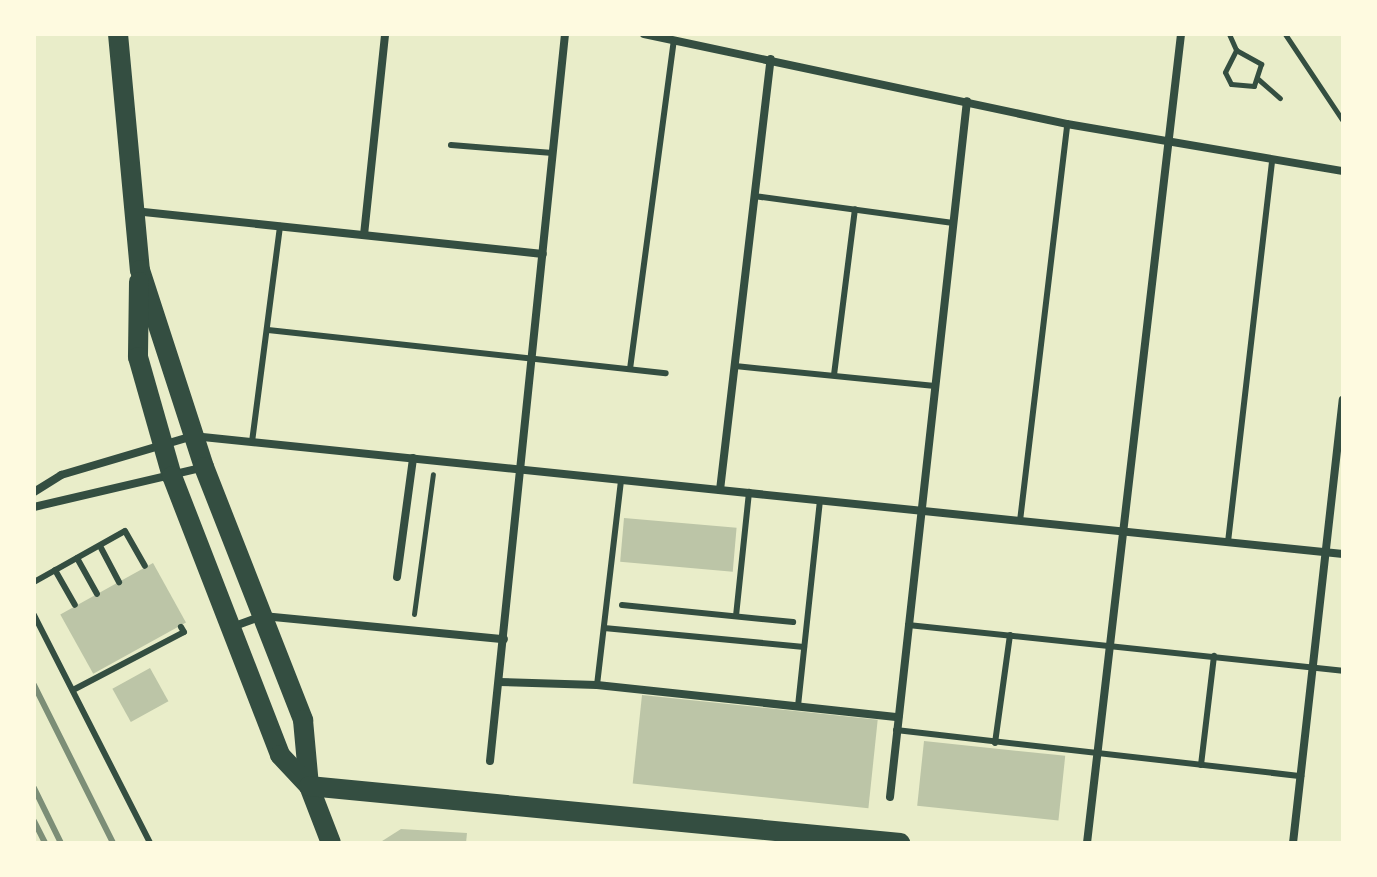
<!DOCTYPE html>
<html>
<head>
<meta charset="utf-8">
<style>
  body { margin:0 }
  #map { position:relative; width:1377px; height:877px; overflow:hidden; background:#e9edc9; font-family:"Asap Condensed",sans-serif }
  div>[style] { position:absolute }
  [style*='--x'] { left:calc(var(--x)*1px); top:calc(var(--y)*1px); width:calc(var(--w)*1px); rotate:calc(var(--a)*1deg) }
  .building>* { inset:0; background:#bcc5a7; transform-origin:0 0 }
  .path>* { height:5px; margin:-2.5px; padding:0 2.5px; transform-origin:2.5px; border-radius:2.5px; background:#344e41 }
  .service>* { height:6px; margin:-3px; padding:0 3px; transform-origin:3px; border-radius:3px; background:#344e41 }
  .minor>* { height:8px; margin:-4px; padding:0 4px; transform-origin:4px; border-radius:4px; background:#344e41 }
  .primary>* { height:20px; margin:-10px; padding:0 10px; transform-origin:10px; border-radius:10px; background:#344e41 }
  .rail>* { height:6px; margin:-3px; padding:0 3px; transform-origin:3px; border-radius:3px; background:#7c8e77 }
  span { translate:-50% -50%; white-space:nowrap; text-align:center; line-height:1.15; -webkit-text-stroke:8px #fefae0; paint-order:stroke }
  .frame { position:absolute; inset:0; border:36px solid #fefae0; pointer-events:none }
</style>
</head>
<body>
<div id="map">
  <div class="building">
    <i style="left:624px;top:518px;width:113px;height:44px;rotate:5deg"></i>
    <i style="left:153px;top:563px;width:68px;height:106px;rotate:61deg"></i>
    <i style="left:150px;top:668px;width:38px;height:43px;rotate:61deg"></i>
    <i style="left:642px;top:695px;width:237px;height:89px;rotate:6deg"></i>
    <i style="left:924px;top:741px;width:142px;height:65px;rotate:6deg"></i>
    <i style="clip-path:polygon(401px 829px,467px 833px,466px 843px,379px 843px)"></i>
  </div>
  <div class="path">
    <i style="--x:1229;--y:34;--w:17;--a:66"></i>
    <i style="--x:1236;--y:50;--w:29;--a:29"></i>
    <i style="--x:1261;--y:64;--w:23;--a:108"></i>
    <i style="--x:1254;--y:86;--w:23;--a:-175"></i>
    <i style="--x:1231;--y:84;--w:13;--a:-117"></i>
    <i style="--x:1225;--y:72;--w:25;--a:-63"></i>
    <i style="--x:1285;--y:34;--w:105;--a:56.3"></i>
    <i style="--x:1258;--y:79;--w:29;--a:41"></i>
    <i style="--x:414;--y:614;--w:141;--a:-82.3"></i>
  </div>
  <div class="service">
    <i style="--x:451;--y:145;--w:102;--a:4.5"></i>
    <i style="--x:754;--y:196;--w:201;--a:7.7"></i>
    <i style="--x:268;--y:330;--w:400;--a:6.2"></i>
    <i style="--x:735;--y:366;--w:201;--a:5.7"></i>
    <i style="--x:630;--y:369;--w:332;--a:-82.4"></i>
    <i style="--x:834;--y:375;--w:167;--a:-82.8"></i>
    <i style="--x:252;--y:442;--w:218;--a:-82.6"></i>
    <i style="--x:1020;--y:521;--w:400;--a:-83.2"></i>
    <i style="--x:1228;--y:542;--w:385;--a:-83.4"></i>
    <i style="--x:100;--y:546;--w:41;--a:62.2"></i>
    <i style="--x:77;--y:558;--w:41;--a:60.9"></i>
    <i style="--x:55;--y:570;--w:40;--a:60.3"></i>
    <i style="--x:34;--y:582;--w:104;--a:-29.3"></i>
    <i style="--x:125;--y:531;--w:40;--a:60.3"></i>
    <i style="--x:622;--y:605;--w:172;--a:5.7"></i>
    <i style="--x:34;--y:615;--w:256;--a:63"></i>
    <i style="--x:736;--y:616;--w:125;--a:-84"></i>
    <i style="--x:908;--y:625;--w:437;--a:6"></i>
    <i style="--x:604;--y:628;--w:201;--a:5.4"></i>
    <i style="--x:597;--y:685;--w:206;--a:-83.3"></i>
    <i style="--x:73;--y:690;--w:125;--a:-27.6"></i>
    <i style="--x:184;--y:632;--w:6;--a:-121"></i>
    <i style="--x:798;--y:706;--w:207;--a:-83.9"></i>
    <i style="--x:896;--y:730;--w:408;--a:6.5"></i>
    <i style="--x:995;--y:743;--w:109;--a:-82.1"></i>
    <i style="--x:1201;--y:765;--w:110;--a:-83.2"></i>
  </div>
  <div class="minor">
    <i style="--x:644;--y:34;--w:432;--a:12"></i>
    <i style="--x:1067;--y:124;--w:280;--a:9.7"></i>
    <i style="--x:134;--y:211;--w:411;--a:6"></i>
    <i style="--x:364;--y:235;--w:202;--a:-84"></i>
    <i style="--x:720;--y:490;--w:434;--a:-83.3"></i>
    <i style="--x:34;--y:492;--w:32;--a:-32"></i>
    <i style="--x:61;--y:475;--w:138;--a:-16.5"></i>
    <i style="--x:193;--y:436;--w:1156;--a:5.86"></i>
    <i style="--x:34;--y:507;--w:175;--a:-13.2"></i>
    <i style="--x:397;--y:577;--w:120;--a:-82.3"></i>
    <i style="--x:232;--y:627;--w:33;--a:-20"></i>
    <i style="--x:263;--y:616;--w:242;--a:5.5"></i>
    <i style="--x:499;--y:682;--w:98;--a:1.8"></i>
    <i style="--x:597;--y:685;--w:303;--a:6.1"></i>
    <i style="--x:490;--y:761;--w:731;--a:-84.11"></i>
    <i style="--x:890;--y:797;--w:700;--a:-83.69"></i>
    <i style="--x:1087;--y:843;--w:814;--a:-83.37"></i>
    <i style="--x:1293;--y:843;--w:446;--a:-83.6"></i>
  </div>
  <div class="primary">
    <i style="--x:118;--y:34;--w:237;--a:84.7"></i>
    <i style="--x:140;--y:270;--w:207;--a:72"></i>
    <i style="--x:204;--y:467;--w:272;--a:68.6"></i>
    <i style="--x:303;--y:720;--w:66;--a:84.8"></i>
    <i style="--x:309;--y:786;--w:61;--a:68.9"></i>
    <i style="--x:139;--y:282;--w:75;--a:90.8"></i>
    <i style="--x:138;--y:357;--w:124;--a:74.1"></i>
    <i style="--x:172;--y:476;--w:299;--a:68.8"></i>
    <i style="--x:280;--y:755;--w:42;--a:46.9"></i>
    <i style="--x:309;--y:786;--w:594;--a:5.51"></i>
  </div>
  <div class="rail">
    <i style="--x:34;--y:685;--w:177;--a:63.4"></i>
    <i style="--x:34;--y:788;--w:61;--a:63.9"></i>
    <i style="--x:34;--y:821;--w:25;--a:63"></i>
  </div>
  <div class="frame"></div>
</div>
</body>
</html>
